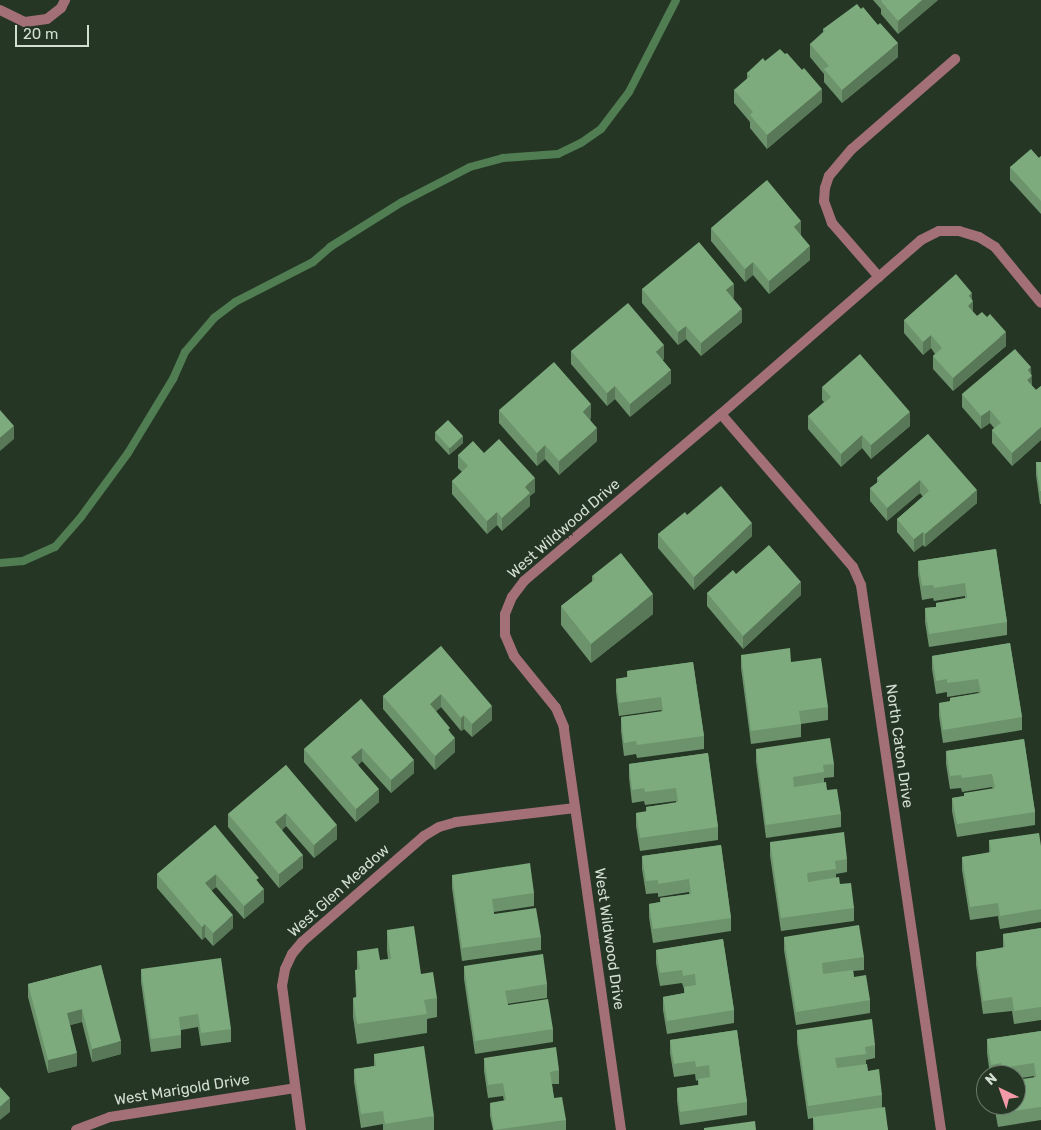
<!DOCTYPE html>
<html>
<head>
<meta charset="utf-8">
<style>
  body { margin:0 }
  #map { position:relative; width:1041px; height:1130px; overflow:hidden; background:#253625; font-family:Rubik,sans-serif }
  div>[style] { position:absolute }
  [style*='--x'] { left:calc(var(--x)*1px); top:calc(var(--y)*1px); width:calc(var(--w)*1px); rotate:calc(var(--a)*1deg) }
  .stream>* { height:8px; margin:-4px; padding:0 4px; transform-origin:4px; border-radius:4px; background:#507d51 }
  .lane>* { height:10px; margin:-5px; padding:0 5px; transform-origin:5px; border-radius:5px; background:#a37077 }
  .street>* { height:10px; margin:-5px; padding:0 5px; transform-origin:5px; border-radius:5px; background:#a37077 }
  .wall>* { inset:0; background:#6c936c }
  .shaded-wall>* { inset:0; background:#587858 }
  .building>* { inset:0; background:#7dab7d; transform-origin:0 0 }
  span { translate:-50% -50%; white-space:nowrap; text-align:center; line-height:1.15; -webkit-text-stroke:5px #253625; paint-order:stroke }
  .street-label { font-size:15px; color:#d3ded3 }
  .north { position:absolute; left:976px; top:1065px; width:50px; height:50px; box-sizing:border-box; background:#253625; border:1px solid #6b796b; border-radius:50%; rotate:318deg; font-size:14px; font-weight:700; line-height:20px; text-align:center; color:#d3ded3 }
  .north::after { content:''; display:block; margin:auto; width:18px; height:22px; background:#f39aa8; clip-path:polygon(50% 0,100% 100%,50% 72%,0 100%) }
  .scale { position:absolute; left:15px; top:25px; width:74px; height:22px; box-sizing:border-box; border:2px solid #d3ded3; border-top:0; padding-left:6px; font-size:15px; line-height:18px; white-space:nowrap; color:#d3ded3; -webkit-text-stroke:4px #253625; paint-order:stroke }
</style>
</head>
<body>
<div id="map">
  <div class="stream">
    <i style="--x:0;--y:563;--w:23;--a:-5"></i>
    <i style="--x:23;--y:561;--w:35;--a:-24"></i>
    <i style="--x:55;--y:547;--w:40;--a:-49"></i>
    <i style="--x:81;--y:517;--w:79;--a:-53.7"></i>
    <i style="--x:128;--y:453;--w:87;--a:-58.7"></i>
    <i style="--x:173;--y:379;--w:30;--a:-66"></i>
    <i style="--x:185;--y:352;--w:45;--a:-49.5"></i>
    <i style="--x:214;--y:318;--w:26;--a:-37"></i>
    <i style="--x:235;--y:302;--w:88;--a:-27.1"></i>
    <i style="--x:313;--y:262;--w:23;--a:-41"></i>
    <i style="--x:330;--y:247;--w:85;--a:-32"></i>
    <i style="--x:402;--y:202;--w:76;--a:-27.2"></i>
    <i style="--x:470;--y:167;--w:34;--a:-15"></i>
    <i style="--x:503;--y:158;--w:55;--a:-4.2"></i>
    <i style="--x:558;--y:154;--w:25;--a:-26"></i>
    <i style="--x:581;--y:143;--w:24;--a:-35"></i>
    <i style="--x:601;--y:129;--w:46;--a:-52.9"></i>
    <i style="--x:629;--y:92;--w:103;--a:-62.9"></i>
  </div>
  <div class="lane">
    <i style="--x:0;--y:10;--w:28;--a:26"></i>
    <i style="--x:25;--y:22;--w:22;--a:-8"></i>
    <i style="--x:47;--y:19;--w:18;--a:-38"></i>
    <i style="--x:61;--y:8;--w:9;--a:-63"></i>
    <i style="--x:879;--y:277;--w:72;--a:-131"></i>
    <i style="--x:832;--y:223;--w:23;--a:-110"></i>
    <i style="--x:824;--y:201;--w:13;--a:-86"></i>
    <i style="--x:825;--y:188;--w:13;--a:-72"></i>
    <i style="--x:829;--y:176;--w:35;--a:-50"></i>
    <i style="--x:852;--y:149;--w:137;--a:-41.1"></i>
  </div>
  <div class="street">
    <i style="--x:721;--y:414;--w:202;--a:49.2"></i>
    <i style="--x:853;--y:567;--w:20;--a:66"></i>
    <i style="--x:861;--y:585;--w:551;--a:81.65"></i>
    <i style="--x:76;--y:1130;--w:36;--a:-21"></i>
    <i style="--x:110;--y:1117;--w:187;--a:-8.9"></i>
    <i style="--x:301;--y:1130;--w:145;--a:-97.5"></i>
    <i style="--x:282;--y:986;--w:17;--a:-80"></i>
    <i style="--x:285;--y:969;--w:17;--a:-65"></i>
    <i style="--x:292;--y:954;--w:16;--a:-50"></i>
    <i style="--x:302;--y:942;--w:162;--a:-41"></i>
    <i style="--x:424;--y:836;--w:17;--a:-31"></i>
    <i style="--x:439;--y:827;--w:18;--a:-16"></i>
    <i style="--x:456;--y:822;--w:120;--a:-6.7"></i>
    <i style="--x:621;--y:1130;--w:407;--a:-98.1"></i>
    <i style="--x:564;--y:727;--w:21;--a:-113"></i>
    <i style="--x:556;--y:708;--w:67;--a:-128.9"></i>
    <i style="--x:514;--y:656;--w:23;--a:-113"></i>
    <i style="--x:505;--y:635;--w:21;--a:-90"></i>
    <i style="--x:505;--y:614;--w:18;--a:-68"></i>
    <i style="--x:512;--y:597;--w:20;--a:-53"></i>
    <i style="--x:524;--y:581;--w:258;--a:-40.3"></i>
    <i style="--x:721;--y:414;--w:265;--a:-41"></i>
    <i style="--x:921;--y:240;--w:20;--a:-27"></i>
    <i style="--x:939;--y:231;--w:20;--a:0"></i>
    <i style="--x:959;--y:231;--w:21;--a:17"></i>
    <i style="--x:979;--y:237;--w:19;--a:32"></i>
    <i style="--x:995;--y:247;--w:72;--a:50.6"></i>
  </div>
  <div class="wall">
    <i style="clip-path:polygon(873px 0,938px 0,898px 34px,881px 14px,881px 9px)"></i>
    <i style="clip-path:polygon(861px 9px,878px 25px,898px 57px,842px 103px,824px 82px,824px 74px,810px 57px,810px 44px,823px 32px,823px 29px)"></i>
    <i style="clip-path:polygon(785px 54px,802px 70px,822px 102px,767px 149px,750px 128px,750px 122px,734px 103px,734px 90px,747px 79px,747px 73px,765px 61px)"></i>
    <i style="clip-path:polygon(1041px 156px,1041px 214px,1010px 180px,1010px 167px,1039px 158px)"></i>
    <i style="clip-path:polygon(711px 228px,801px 235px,810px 260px,769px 294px,753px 275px,745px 282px,711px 241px)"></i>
    <i style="clip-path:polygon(642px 289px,734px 297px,733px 298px,742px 322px,701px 356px,686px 339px,678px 345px,642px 303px)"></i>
    <i style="clip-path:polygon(972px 300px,973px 312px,977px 316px,987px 317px,1006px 346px,953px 391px,933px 369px,933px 356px,935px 354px,931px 348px,923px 355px,904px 333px,904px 320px)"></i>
    <i style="clip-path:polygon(571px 351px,664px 359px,662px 360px,671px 383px,630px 417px,615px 399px,607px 406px,571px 364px)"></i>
    <i style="clip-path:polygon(1031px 374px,1032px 386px,1036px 390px,1041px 386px,1041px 440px,1012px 466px,992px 443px,992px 430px,994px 428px,990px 423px,981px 429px,962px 407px,962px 394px)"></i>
    <i style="clip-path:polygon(822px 387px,910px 426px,871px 459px,862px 448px,841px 467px,808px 429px,808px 416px,824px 402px,822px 400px)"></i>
    <i style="clip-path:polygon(499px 410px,591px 418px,590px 419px,597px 441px,559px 475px,545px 459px,537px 466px,499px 423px)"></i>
    <i style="clip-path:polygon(435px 433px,463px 443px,449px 455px,435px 440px)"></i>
    <i style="clip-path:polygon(928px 434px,977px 503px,925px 547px,923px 545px,914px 552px,897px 532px,897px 519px,923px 497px,920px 493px,887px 521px,870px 501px,870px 488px,877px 483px,877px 478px)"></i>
    <i style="clip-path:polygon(484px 453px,535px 492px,530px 496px,530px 506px,502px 531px,497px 525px,487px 534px,452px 494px,452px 481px,462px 472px,458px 468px,458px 455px)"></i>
    <i style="clip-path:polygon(1036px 462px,1041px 462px,1041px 504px,1040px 504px,1036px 475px)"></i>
    <i style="clip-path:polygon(687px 515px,752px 536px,694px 590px,658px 548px,658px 534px)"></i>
    <i style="clip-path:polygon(996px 549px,1007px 622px,1007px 635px,929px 647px,925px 622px,925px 608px,936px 607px,936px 603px,965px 598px,965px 596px,934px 601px,933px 598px,922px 600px,918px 574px,918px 561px)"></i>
    <i style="clip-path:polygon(736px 574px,801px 595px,743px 649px,707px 606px,707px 593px)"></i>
    <i style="clip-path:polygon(592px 576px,653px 614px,591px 663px,561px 625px,561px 606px,592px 582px)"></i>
    <i style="clip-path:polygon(1010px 643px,1022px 717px,1022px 730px,943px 743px,939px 716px,939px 703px,950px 702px,950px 698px,979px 693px,978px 692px,947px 697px,947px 692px,936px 694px,932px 669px,932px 656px)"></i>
    <i style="clip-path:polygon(441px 646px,492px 720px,472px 737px,464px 729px,461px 731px,441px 707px,436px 711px,450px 732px,455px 752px,435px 770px,383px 709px,383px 696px)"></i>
    <i style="clip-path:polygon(741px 655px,791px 662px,828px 707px,828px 720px,801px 724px,801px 737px,751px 744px,741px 668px)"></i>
    <i style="clip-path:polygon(693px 662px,704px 736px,704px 749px,637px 758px,636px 754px,624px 756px,621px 731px,621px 717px,662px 712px,661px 710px,619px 716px,616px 692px,616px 679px,627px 677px,627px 671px)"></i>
    <i style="clip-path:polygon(361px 699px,414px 773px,391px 793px,362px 761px,358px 765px,379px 802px,356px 822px,304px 762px,304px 749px)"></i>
    <i style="clip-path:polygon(1024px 739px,1035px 812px,1035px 825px,957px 837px,952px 811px,952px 798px,964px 796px,993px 789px,992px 787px,962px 792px,961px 788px,950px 789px,946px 764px,946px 751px)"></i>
    <i style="clip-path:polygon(756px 749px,834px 764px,834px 777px,824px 778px,824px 783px,827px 790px,841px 814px,841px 827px,766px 838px,756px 762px)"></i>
    <i style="clip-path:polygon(708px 753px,718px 827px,718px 840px,640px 851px,636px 826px,636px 813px,646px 812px,646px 807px,676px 803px,676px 801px,645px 805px,644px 801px,632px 803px,629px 778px,629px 764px)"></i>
    <i style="clip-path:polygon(286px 765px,337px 839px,314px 858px,286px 826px,282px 830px,303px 868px,279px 888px,228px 827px,228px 814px)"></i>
    <i style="clip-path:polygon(215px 825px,259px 883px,264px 902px,244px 919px,216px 887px,211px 891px,233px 928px,213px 946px,205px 937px,202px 940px,157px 888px,157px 874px)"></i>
    <i style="clip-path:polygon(989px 840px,1041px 846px,1041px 922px,1000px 929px,998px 916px,970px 920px,962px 870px,962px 857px,989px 853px)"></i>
    <i style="clip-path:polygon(770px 842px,847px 859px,847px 872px,836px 874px,836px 878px,854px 908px,854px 921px,781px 931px,770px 856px)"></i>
    <i style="clip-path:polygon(721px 845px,731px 918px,731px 931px,653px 943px,649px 917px,649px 904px,660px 902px,660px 898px,689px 894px,689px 892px,658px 897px,658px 893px,646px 894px,642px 869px,642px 856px)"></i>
    <i style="clip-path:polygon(452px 875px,534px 893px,534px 906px,494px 912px,494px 914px,541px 937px,541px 950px,462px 961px,452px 888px)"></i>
    <i style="clip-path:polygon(1041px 928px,1041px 1020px,1014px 1024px,1012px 1011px,983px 1014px,976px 965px,976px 952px,1003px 948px,1003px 934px)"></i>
    <i style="clip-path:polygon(387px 930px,421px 974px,437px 998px,437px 1017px,427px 1019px,427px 1033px,357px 1044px,353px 1017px,353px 998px,356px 997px,355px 970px,357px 970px,357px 951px,380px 960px,388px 959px,387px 950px)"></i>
    <i style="clip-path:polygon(784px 937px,864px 957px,864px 970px,853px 971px,854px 977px,870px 1000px,870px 1013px,796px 1025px,784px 950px)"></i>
    <i style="clip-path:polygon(723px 939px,734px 1010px,734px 1023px,667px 1034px,663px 1010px,663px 997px,684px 993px,684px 989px,682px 983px,660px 986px,656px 963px,656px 950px)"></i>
    <i style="clip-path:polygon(101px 965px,121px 1054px,92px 1062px,82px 1022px,70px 1025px,77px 1066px,48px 1073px,28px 997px,28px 984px)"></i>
    <i style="clip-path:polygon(464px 966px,547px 984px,547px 998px,507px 1004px,508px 1005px,553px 1029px,553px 1042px,475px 1054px,464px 979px)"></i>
    <i style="clip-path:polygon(141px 969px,231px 1029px,231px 1042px,201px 1046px,198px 1027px,181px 1030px,181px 1048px,151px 1052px,141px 982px)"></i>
    <i style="clip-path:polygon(737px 1030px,747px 1102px,747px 1115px,680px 1125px,677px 1101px,677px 1088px,698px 1085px,698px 1080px,696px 1081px,695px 1074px,674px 1077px,670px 1053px,670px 1040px)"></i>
    <i style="clip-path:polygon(797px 1030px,875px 1045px,875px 1058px,866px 1060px,866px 1064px,868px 1071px,882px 1095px,882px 1107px,888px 1130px,813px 1130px,813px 1118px,808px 1119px,797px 1043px)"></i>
    <i style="clip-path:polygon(1041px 1031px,1041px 1120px,998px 1127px,994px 1105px,1016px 1105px,1034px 1078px,1034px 1076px,1016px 1079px,1016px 1075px,990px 1075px,987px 1053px,987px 1039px)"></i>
    <i style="clip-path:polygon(374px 1054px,434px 1116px,434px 1130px,383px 1130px,383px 1124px,361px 1128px,354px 1082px,354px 1069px,374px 1066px)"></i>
    <i style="clip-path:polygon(484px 1058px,559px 1070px,559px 1084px,552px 1084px,554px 1098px,566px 1120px,566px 1130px,493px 1130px,490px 1116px,490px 1103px,504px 1101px,503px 1096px,488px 1098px,484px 1071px)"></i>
  </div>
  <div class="shaded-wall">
    <i style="clip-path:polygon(922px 0,938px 0,898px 34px,898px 21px)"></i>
    <i style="clip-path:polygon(898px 43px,898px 57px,842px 103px,842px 90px)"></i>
    <i style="clip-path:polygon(822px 89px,822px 102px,767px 149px,767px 135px)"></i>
    <i style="clip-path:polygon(801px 221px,801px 235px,794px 240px,794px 227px)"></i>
    <i style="clip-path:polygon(810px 246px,810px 260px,769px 294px,769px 281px)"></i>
    <i style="clip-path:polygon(753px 262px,753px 275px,745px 282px,745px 269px)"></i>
    <i style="clip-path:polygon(734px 284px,734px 297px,726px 303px,726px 290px)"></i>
    <i style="clip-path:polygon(972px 293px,972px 302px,973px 301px,973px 315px,968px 306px,969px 296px)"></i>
    <i style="clip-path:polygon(742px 309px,742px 322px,701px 356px,701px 343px)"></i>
    <i style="clip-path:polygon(686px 326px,686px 339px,678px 345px,678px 332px)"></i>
    <i style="clip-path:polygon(1006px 332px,1006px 346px,953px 391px,953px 378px)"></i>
    <i style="clip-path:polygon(931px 335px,931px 348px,923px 355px,923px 342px)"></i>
    <i style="clip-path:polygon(664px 345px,664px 359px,656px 365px,656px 352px)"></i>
    <i style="clip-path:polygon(1031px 367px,1032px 389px,1027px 393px,1028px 370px)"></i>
    <i style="clip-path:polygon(671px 370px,671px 383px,630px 417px,630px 404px)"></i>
    <i style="clip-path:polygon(615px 386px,615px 399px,607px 406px,607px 393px)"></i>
    <i style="clip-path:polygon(591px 404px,591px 418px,583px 425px,583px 412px)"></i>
    <i style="clip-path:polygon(990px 410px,990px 423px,981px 429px,981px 416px)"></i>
    <i style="clip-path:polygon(910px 412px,910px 426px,871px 459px,871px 445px)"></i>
    <i style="clip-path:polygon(14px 426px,14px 439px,0 451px,0 438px)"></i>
    <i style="clip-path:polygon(1041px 427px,1041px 440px,1012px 466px,1012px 453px)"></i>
    <i style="clip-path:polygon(597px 428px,597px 441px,559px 475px,559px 461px)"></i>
    <i style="clip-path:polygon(862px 435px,862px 448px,841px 467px,841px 454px)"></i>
    <i style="clip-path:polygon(463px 436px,463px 443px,449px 455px,449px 448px)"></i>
    <i style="clip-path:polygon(545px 445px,545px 459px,537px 466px,537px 453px)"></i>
    <i style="clip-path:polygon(535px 478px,535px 492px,530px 496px,530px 506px,502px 531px,502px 518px,525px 487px)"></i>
    <i style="clip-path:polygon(920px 480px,920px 493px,887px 521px,887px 508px)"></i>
    <i style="clip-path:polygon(977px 490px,977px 503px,925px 547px,925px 534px)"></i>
    <i style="clip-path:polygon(497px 512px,497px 525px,487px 534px,487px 521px)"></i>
    <i style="clip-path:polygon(752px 523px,752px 536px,694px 590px,694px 577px)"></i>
    <i style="clip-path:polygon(923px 532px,923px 545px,914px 552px,914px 539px)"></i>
    <i style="clip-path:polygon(801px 582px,801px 595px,743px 649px,743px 636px)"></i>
    <i style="clip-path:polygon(653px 594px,653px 614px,591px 663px,591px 644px)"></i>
    <i style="clip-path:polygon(441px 694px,441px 707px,430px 717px,430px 704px)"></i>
    <i style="clip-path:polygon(492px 706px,492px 720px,472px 737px,472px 724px)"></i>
    <i style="clip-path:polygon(464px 715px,464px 729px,461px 731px,461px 718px)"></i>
    <i style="clip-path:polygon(455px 738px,455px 752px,435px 770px,435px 756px)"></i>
    <i style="clip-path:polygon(362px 748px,362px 761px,351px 770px,351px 757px)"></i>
    <i style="clip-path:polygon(414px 760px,414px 773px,391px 793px,391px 780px)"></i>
    <i style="clip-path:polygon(379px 789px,379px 802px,356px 822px,356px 809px)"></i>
    <i style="clip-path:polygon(286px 813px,286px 826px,275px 836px,275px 822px)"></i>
    <i style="clip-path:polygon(337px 825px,337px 839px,314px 858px,314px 845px)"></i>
    <i style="clip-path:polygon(303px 855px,303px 868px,279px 888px,279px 874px)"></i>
    <i style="clip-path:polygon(216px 874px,216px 887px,205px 896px,205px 883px)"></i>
    <i style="clip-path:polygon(264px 889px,264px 902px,244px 919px,244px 906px)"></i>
    <i style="clip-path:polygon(233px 915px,233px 928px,213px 946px,213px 933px)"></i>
    <i style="clip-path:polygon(205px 924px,205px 937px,202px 940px,202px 927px)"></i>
    <i style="clip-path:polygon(82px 1009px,82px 1022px,67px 1026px,67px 1013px)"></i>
    <i style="clip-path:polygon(121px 1041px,121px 1054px,92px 1062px,92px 1049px)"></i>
    <i style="clip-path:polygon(77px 1053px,77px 1066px,48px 1073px,48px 1060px)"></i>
    <i style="clip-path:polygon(10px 1098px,10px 1112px,0 1120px,0 1107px)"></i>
  </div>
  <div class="building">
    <i style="clip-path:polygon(882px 0,922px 0,898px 21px,881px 1px)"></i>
    <i style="clip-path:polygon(857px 4px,861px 9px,863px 7px,878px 25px,880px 23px,898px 43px,842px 90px,824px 69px,829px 66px,810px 44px,825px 31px,823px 29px)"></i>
    <i style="clip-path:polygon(780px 49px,785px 54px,787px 53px,802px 70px,804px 68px,822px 89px,767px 135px,750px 115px,753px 112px,734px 90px,750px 76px,747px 73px,763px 58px,765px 61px)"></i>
    <i style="clip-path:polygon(1031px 149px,1039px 158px,1041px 156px,1041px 201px,1010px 167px)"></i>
    <i style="clip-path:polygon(767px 180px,801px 221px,794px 227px,810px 246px,769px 281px,753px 262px,745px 269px,711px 228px)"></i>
    <i style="clip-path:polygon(699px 242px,734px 284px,726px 290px,742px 309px,701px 343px,686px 326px,678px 332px,642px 289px)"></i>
    <i style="clip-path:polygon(956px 274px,972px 293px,969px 296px,973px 301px,968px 306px,977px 316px,982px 312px,987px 317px,990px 314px,1006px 332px,953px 378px,933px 356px,942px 348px,931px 335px,923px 342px,904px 320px)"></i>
    <i style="clip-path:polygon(628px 303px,664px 345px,656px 352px,671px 370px,630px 404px,615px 386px,607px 393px,571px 351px)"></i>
    <i style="clip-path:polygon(1015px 349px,1031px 367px,1028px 370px,1032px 376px,1027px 380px,1036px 390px,1041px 386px,1041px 427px,1012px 453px,992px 430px,1001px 423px,995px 416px,990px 410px,981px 416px,962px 394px)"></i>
    <i style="clip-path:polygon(860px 354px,910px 412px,871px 445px,862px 435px,841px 454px,808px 416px,831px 397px,822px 387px)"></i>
    <i style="clip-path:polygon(554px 362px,591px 404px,583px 412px,597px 428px,559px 461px,545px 445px,537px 453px,499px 410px)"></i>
    <i style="clip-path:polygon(0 410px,14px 426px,0 438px)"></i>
    <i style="left:448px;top:420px;width:22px;height:18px;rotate:47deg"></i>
    <i style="clip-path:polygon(928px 434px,977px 490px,925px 534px,923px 532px,914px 539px,897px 519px,929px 491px,920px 480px,887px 508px,870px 488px,879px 481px,877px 478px)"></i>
    <i style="clip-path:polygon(499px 439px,535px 478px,525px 487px,530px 493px,502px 518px,497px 512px,487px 521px,452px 481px,468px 466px,458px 455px,473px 441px,484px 453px)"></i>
    <i style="clip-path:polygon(1036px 462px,1041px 462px,1041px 491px,1040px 491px)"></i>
    <i style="clip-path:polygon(721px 486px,752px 523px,694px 577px,658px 534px,685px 512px,687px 515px)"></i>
    <i style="clip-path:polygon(769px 545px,801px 582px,743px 636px,707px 593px,733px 570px,736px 574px)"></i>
    <i style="clip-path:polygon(996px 549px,1007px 622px,929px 634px,925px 608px,936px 607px,936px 603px,967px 598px,965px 583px,934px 588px,933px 585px,922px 586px,918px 561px)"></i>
    <i style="clip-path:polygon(621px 553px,653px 594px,591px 644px,561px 606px,595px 579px,592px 576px)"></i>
    <i style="clip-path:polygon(1010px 643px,1022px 717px,943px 730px,939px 703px,950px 701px,950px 698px,981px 693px,978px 679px,947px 683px,947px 679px,936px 681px,932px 656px)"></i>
    <i style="clip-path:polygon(441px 646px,492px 706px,472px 724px,464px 715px,461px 718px,441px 694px,430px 704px,450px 728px,448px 730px,455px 738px,435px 756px,383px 696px)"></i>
    <i style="clip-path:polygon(790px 648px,791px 662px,821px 658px,828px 707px,799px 711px,801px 724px,751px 731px,741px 655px)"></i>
    <i style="clip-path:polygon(693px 662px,704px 736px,637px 745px,636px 741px,624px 743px,621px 717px,663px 711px,661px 697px,619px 703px,616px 679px,628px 677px,627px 671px)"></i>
    <i style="clip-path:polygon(361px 699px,414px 760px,391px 780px,362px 748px,351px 757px,379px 789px,356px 809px,304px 749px)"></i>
    <i style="clip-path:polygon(830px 738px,834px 764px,823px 765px,824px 772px,793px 777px,794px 787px,826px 782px,827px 790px,837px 789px,841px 814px,766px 825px,756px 749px)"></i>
    <i style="clip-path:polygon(1024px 739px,1035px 812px,957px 824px,952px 798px,964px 796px,964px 793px,995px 788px,992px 774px,962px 778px,961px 775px,950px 776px,946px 751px)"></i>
    <i style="clip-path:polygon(708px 753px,718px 827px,640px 838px,636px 813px,647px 811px,646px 807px,678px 802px,676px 788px,645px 792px,644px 788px,632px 790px,629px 764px)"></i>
    <i style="clip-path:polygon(286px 765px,337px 825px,314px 845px,286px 813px,275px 822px,303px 855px,279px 874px,228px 814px)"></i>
    <i style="clip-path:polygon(215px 825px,259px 878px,256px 880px,264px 889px,244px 906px,216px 874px,205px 883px,233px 915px,213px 933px,205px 924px,202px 927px,157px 874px)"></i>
    <i style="clip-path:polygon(844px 832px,847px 859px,835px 861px,836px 869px,807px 873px,808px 882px,839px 877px,840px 884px,851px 883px,854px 908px,781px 918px,770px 842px)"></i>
    <i style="clip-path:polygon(1039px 833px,1041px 846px,1041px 909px,1000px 916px,998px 903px,970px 907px,962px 857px,991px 852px,989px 840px)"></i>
    <i style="clip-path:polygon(721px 845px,731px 918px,653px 929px,649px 904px,661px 902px,660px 898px,691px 894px,690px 886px,689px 879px,658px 884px,658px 880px,646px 881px,642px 856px)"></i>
    <i style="clip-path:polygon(530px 863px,534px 893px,492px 899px,494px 914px,536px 908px,541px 937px,462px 948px,452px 875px)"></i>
    <i style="clip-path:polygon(859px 925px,864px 957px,822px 963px,823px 974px,853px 970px,854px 977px,866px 975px,870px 1000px,796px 1012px,784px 937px)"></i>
    <i style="clip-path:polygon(414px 926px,421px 974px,433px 972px,437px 998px,424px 1000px,427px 1014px,357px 1024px,353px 998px,357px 997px,355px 970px,360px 969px,357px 951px,378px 948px,380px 960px,391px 959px,387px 930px)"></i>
    <i style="clip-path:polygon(1041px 928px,1041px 1007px,1014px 1011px,1012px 997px,983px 1001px,976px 952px,1005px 947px,1003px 934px)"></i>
    <i style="clip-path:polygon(723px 939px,734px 1010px,667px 1021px,663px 997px,685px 993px,684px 987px,696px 985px,695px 974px,683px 976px,682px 970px,660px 973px,656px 950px)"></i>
    <i style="clip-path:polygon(543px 954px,547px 984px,505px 991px,508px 1005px,548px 999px,553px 1029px,475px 1041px,464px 966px)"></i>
    <i style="clip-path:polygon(221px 958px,231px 1029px,201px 1033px,198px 1014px,179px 1017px,181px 1035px,151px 1039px,141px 969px)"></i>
    <i style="clip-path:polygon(101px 965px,121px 1041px,92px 1049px,82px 1009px,67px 1013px,77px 1053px,48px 1060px,28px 984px)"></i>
    <i style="clip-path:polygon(872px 1019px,875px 1045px,865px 1047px,866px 1054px,835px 1058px,837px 1068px,867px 1064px,868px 1071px,879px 1069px,882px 1095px,808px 1106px,797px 1030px)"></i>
    <i style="clip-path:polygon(737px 1030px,747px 1102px,680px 1112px,677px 1088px,699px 1085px,698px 1079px,710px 1077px,709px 1065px,696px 1067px,695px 1061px,674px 1064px,670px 1040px)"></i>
    <i style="clip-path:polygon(1041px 1031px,1041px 1107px,998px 1113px,996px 1105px,1016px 1105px,1016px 1080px,1036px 1077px,1034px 1063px,1002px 1068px,1001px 1063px,991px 1065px,987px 1039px)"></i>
    <i style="clip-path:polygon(424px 1046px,434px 1116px,385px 1124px,383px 1111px,361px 1114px,354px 1069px,376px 1066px,374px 1054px)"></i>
    <i style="clip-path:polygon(556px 1047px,559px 1070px,550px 1072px,554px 1098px,562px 1097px,566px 1120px,494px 1130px,490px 1103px,506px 1100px,503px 1083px,488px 1085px,484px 1058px)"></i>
    <i style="clip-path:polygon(0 1087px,10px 1098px,0 1107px)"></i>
    <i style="clip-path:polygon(885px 1107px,888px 1130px,815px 1130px,813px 1117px)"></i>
    <i style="clip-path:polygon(755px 1121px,756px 1130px,704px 1130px,704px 1128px)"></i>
  </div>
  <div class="street-label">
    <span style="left:564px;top:529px;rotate:-41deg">West Wildwood Drive</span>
    <span style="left:899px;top:746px;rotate:82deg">North Caton Drive</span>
    <span style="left:339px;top:891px;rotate:-42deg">West Glen Meadow</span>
    <span style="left:609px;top:939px;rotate:82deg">West Wildwood Drive</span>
    <span style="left:182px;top:1090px;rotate:-9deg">West Marigold Drive</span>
  </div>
  <div class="north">N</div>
  <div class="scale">20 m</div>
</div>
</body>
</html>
